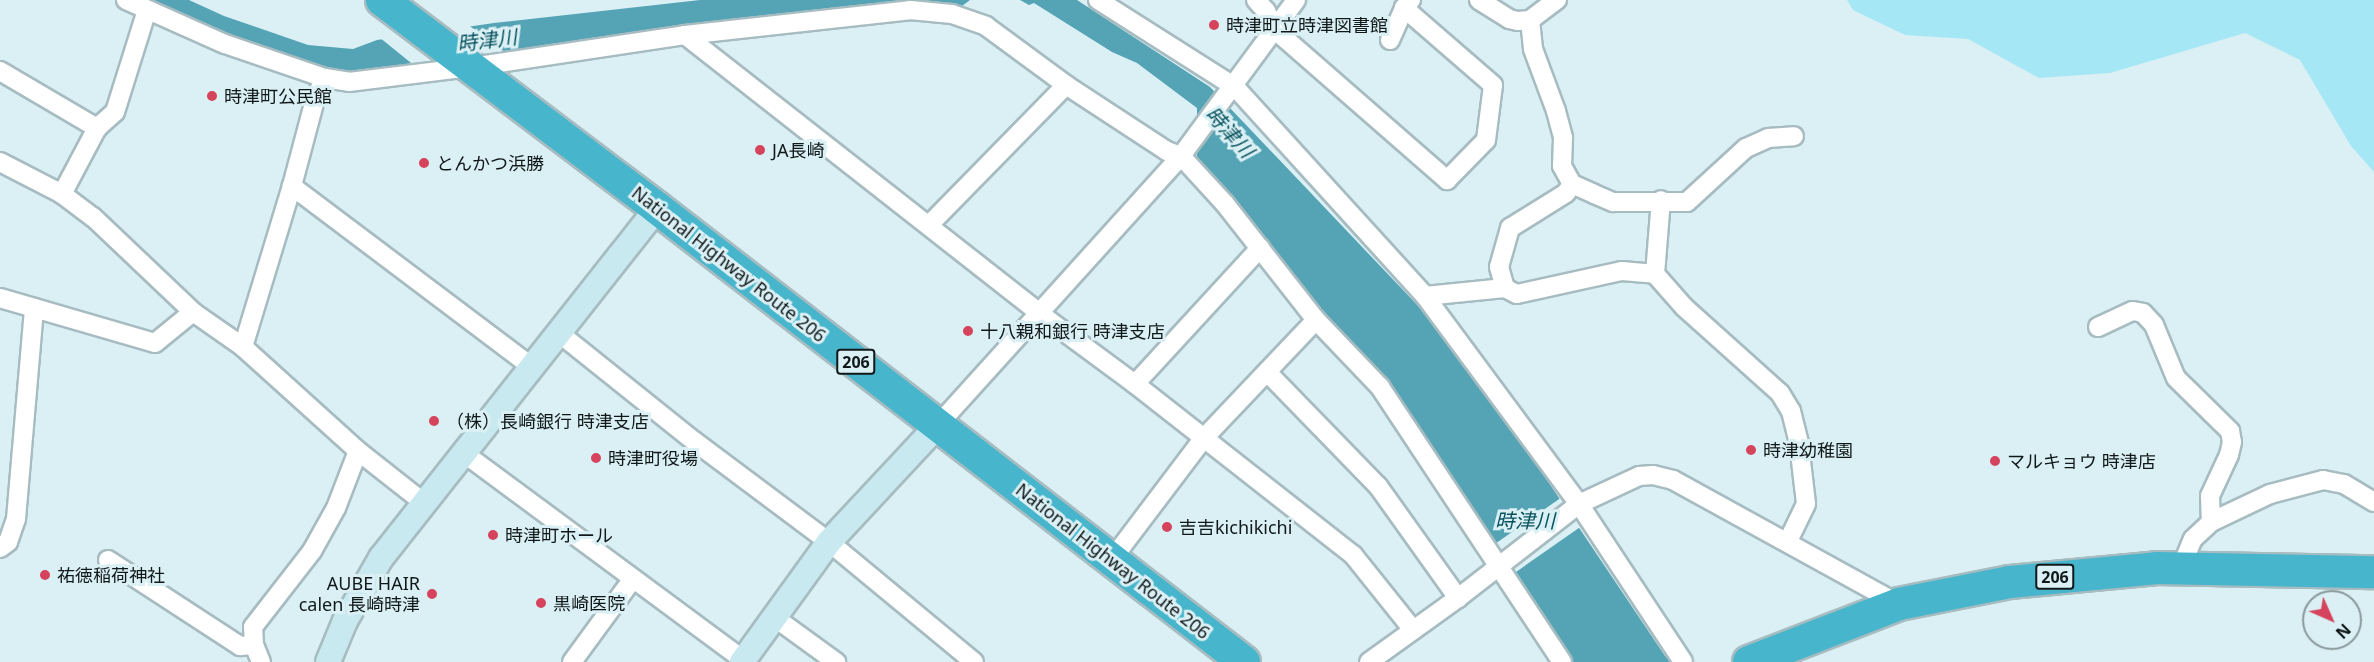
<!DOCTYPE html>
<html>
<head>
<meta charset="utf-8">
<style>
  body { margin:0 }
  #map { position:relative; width:2374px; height:662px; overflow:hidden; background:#daf0f5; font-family:"Noto Sans","Noto Sans JP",sans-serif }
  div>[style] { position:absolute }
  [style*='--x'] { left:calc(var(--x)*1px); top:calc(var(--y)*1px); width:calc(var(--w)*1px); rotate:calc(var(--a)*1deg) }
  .green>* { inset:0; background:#a6e7f5 }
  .water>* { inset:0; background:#54a4b5 }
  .pier>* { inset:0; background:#daf0f5; transform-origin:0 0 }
  .roads { filter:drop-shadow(2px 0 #a7bcc1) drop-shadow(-2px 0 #a7bcc1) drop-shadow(0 2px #a7bcc1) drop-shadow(0 -2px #a7bcc1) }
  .street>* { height:18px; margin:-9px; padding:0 9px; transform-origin:9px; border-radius:9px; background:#fff }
  .secondary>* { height:24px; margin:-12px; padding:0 12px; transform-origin:12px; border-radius:12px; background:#c8e9ef }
  .highway>* { height:32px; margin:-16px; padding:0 16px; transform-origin:16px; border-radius:16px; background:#47b5cb }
  .dots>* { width:16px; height:16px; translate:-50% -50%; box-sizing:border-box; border:3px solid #daf0f5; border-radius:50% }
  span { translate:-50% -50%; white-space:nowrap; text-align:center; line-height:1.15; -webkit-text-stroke:6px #daf0f5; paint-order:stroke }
  .shield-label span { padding:2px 4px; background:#daf0f5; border:2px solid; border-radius:4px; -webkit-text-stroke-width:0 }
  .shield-label { font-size:16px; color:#11181a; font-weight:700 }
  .poi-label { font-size:18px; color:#11181a }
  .left { translate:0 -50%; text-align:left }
  .right { translate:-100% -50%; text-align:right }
  .street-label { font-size:18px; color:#11181a }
  .water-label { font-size:20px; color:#07515d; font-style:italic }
  .north { position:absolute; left:2302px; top:590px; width:60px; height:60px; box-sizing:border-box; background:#daf0f5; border:2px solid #8a9a9d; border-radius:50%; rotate:135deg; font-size:16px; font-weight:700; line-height:24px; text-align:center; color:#11181a }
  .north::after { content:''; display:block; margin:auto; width:21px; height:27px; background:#d5445c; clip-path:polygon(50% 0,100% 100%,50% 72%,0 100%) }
</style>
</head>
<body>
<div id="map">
  <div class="green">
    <i style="clip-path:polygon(1847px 0,2374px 0,2374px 172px,2351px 146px,2300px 60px,2245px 33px,2110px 73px,2039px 78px,1968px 39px,1905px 35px,1853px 10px)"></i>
  </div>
  <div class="water">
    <i style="clip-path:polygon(138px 0,189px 0,224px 16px,308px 45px,353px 49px,377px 40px,494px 23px,700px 0,970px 0,958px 9px,952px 5px,907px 3px,777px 15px,349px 75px,282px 58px)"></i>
    <i style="clip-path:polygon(1020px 0,1077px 0,1210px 87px,1442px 331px,1545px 477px,1665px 656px,1676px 662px,1571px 662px,1385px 381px,1317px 311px,1244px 212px,1197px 162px,1197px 108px,1137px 63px,1112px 52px,1034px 3px,1029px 5px)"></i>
  </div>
  <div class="pier">
    <i style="clip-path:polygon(467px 24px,510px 56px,416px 67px,379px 37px)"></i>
    <i style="left:1562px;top:497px;width:35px;height:88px;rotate:55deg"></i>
  </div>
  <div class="roads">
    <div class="street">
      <i style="--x:126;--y:0;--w:108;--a:24"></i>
      <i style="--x:225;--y:44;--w:106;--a:18.8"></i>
      <i style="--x:1098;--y:0;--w:162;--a:32.4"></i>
      <i style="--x:1235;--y:87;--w:282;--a:47.7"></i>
      <i style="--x:1425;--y:296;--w:259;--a:53.5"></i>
      <i style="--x:1579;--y:504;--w:189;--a:56.6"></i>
      <i style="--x:1256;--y:0;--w:15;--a:48"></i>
      <i style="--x:1266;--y:11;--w:20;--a:66"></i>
      <i style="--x:1274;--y:29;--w:230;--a:41.1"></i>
      <i style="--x:1447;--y:180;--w:56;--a:-45.7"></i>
      <i style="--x:1486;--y:140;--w:55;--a:-82.7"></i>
      <i style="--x:1493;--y:85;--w:118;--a:-139.1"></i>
      <i style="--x:1479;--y:0;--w:36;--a:32"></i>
      <i style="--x:1509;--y:19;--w:9;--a:13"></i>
      <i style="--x:1518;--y:21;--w:12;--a:-5"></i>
      <i style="--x:1530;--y:20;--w:34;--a:-37"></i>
      <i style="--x:1530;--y:20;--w:29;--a:84"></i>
      <i style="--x:1533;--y:49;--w:66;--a:69.6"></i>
      <i style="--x:1556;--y:111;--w:28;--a:75"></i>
      <i style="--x:1563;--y:138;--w:28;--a:92"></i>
      <i style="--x:1562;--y:166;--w:21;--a:61"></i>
      <i style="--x:1572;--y:184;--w:24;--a:24"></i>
      <i style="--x:1594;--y:194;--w:21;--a:23"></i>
      <i style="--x:1613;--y:202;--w:74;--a:0"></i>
      <i style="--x:1687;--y:202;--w:80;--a:-42.5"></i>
      <i style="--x:1746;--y:148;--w:24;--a:-24"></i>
      <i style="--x:1768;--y:138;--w:26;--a:-4"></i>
      <i style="--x:685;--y:35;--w:450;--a:38.1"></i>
      <i style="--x:1039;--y:313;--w:119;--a:36.5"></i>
      <i style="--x:1135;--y:384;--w:277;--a:38.1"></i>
      <i style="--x:1353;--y:555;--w:96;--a:51.3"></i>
      <i style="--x:1390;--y:40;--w:35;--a:-66"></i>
      <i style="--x:1404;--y:8;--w:11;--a:-49"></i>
      <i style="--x:0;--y:71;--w:113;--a:30.4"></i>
      <i style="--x:97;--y:128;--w:75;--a:117.9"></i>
      <i style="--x:97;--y:128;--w:24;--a:-42"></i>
      <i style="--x:115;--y:112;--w:107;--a:-72.6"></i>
      <i style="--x:0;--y:162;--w:70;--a:27.3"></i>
      <i style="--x:62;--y:194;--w:39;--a:37"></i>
      <i style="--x:93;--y:217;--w:138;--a:43.5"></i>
      <i style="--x:193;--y:312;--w:61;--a:35"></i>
      <i style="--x:243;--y:347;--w:155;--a:42.1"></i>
      <i style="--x:358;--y:451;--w:84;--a:38.2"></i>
      <i style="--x:929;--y:225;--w:196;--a:-45.6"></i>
      <i style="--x:1655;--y:274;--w:74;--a:-85.4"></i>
      <i style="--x:1505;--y:288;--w:22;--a:-106"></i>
      <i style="--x:1499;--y:267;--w:41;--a:-74.2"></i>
      <i style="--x:1510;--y:228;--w:66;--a:-32"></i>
      <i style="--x:1566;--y:193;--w:11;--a:-56"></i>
      <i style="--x:1425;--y:296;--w:80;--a:-5.7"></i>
      <i style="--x:1505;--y:288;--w:13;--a:27"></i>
      <i style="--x:1517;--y:294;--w:107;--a:-12.4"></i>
      <i style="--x:1622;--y:271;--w:33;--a:5"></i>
      <i style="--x:1655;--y:274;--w:44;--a:48.7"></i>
      <i style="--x:1684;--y:307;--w:129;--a:41.9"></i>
      <i style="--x:1780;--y:393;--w:21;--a:59"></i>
      <i style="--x:1791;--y:411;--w:34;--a:76"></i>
      <i style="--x:1799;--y:444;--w:60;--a:83.3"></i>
      <i style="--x:1806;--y:504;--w:41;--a:115.9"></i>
      <i style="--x:0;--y:298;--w:161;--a:16.2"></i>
      <i style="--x:155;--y:343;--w:49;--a:-39.2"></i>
      <i style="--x:2098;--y:327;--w:38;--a:-25"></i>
      <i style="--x:2133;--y:311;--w:10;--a:11"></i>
      <i style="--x:2143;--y:313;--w:16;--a:47"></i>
      <i style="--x:2154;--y:325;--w:57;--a:67.5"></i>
      <i style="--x:2176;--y:378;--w:76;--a:44.5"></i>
      <i style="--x:2230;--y:431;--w:11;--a:80"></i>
      <i style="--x:2232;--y:442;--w:13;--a:103"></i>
      <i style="--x:2229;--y:455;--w:45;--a:114.9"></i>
      <i style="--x:2210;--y:496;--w:26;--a:88"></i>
      <i style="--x:559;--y:333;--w:173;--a:38.7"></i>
      <i style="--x:694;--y:441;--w:169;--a:36.8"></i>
      <i style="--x:829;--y:542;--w:188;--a:39.6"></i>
      <i style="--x:243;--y:347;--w:168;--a:-73.1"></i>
      <i style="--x:532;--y:367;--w:301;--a:-143"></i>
      <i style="--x:292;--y:186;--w:93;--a:-75.1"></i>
      <i style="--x:316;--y:96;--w:20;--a:-63"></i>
      <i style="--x:325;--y:78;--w:24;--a:9"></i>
      <i style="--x:349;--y:82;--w:124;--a:-7"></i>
      <i style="--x:472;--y:67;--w:215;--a:-8.5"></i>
      <i style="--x:685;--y:35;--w:226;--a:-6.3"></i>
      <i style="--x:910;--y:10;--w:42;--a:5.4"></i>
      <i style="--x:952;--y:14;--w:36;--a:19"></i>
      <i style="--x:986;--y:26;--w:99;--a:36.4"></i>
      <i style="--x:1066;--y:85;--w:121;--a:33.2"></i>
      <i style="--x:1167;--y:151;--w:15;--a:20"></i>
      <i style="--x:1181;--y:156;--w:65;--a:47.5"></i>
      <i style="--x:1225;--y:204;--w:147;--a:51.9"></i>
      <i style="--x:1316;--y:320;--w:93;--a:46.3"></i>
      <i style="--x:1380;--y:387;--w:330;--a:56.5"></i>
      <i style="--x:1267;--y:372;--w:159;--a:45.8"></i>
      <i style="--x:1378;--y:486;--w:138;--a:54.5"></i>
      <i style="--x:1135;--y:384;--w:185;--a:-47.4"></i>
      <i style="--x:937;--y:426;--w:364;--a:-47.9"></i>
      <i style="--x:1181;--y:156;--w:194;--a:-53.6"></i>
      <i style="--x:465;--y:454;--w:346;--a:36.5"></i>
      <i style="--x:0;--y:548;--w:10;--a:-37"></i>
      <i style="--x:8;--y:542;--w:24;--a:-71"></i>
      <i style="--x:16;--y:519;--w:212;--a:-85.1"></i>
      <i style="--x:1113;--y:558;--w:149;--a:-52.9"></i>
      <i style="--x:1203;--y:439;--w:164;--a:-46.5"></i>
      <i style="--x:108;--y:560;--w:158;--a:33.1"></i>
      <i style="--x:240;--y:646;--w:14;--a:-4"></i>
      <i style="--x:2181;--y:568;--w:31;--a:-68"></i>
      <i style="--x:2193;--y:539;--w:25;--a:-43"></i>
      <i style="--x:2211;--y:522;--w:65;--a:-25.4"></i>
      <i style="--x:2270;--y:494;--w:55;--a:-14.8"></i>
      <i style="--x:2323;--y:480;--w:21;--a:11"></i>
      <i style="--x:2344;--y:484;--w:35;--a:31"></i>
      <i style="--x:774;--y:617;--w:77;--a:36"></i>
      <i style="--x:261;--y:662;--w:18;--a:-112"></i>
      <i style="--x:254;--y:645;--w:18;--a:-93"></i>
      <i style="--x:253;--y:627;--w:96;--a:-52.2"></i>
      <i style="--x:312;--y:551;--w:49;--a:-60.8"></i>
      <i style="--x:336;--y:508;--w:61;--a:-68.9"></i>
      <i style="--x:572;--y:662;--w:102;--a:-53.8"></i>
      <i style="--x:1369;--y:662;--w:110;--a:-35.7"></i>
      <i style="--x:1458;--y:598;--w:153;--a:-37.8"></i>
      <i style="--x:1579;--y:504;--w:66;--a:-25"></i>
      <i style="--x:1639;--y:476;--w:14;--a:-4"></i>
      <i style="--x:1653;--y:475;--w:21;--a:14"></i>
      <i style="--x:1673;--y:480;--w:258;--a:28.8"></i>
    </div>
    <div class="secondary">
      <i style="--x:328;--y:662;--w:44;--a:-67.5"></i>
      <i style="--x:345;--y:621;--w:73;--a:-60.3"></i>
      <i style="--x:381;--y:558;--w:446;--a:-51.7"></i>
      <i style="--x:742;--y:662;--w:148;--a:-54.1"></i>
      <i style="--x:829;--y:542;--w:158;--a:-47"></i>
    </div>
    <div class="highway">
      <i style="--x:382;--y:0;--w:345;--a:37.1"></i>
      <i style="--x:657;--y:208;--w:742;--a:37.72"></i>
      <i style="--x:1749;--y:662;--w:161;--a:-21.1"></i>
      <i style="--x:1899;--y:604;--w:113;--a:-11.2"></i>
      <i style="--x:2010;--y:582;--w:148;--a:-5.4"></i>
      <i style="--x:2157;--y:568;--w:217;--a:1.1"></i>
    </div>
  </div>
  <div class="dots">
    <i style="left:1214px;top:25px;background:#d5445c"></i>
    <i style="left:212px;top:96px;background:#d5445c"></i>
    <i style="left:760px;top:150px;background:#d5445c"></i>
    <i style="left:424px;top:163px;background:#d5445c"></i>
    <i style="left:968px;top:331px;background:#d5445c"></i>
    <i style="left:434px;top:421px;background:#d5445c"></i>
    <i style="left:1751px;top:450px;background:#d5445c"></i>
    <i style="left:596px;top:458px;background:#d5445c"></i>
    <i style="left:1995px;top:461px;background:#d5445c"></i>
    <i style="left:1167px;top:527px;background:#d5445c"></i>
    <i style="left:493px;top:535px;background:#d5445c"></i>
    <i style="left:45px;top:575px;background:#d5445c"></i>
    <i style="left:432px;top:594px;background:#d5445c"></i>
    <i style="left:541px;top:603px;background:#d5445c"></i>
  </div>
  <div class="shield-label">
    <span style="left:856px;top:362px">206</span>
    <span style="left:2055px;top:577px">206</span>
  </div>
  <div class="poi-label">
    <span class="left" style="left:1226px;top:25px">時津町立時津図書館</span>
    <span class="left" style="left:224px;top:96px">時津町公民館</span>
    <span class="left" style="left:772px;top:150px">JA長崎</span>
    <span class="left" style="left:436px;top:163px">とんかつ浜勝</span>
    <span class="left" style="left:980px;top:331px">十八親和銀行 時津支店</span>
    <span class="left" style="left:446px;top:421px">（株）長崎銀行 時津支店</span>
    <span class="left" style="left:1763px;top:450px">時津幼稚園</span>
    <span class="left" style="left:608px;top:458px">時津町役場</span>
    <span class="left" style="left:2007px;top:461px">マルキョウ 時津店</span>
    <span class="left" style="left:1179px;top:527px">吉吉kichikichi</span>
    <span class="left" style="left:505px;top:535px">時津町ホール</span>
    <span class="left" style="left:57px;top:575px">祐徳稲荷神社</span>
    <span class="right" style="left:420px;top:594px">AUBE HAIR<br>calen 長崎時津</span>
    <span class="left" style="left:553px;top:603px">黒崎医院</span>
  </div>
  <div class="street-label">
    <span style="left:729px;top:264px;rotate:38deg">National Highway Route 206</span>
    <span style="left:1113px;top:561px;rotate:38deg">National Highway Route 206</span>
  </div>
  <div class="water-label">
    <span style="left:487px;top:40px;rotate:-7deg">時津川</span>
    <span style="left:1230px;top:132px;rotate:48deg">時津川</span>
    <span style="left:1525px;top:520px">時津川</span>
  </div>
  <div class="north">N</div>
</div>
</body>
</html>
